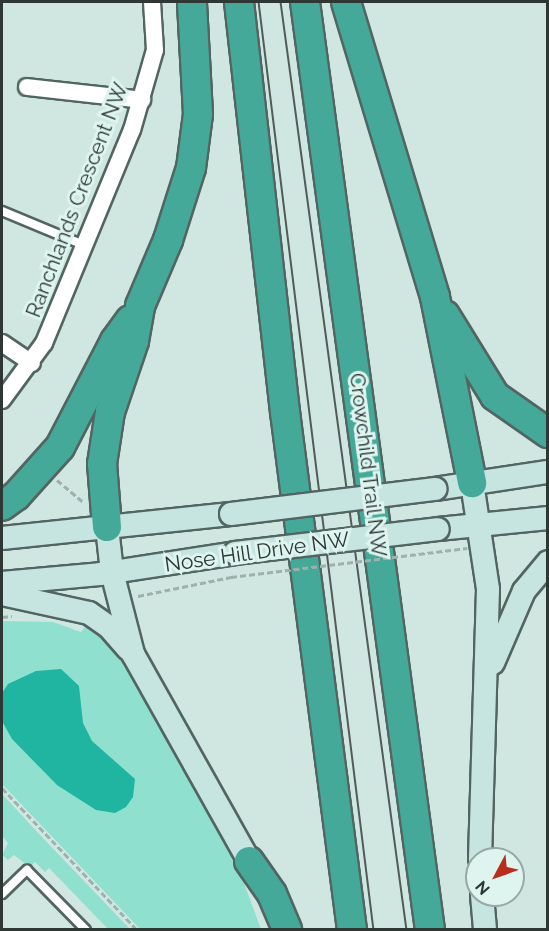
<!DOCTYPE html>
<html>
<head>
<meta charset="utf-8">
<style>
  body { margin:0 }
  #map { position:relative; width:549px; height:931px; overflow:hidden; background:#d0e7e1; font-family:Raleway,sans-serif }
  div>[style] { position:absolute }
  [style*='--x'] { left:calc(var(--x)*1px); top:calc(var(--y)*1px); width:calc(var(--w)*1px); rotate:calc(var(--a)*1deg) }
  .green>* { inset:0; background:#90e0d0 }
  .water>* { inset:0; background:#1fb5a0 }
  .path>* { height:3px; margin-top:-1.5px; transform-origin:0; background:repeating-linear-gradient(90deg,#9fb1ac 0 6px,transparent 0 9px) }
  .roads { filter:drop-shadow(2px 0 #526561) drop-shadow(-2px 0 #526561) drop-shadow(0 2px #526561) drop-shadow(0 -2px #526561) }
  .service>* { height:8px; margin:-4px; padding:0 4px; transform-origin:4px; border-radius:4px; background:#fff }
  .minor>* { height:16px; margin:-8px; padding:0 8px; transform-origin:8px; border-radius:8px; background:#fff }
  .secondary>* { height:22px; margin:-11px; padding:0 11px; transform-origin:11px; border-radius:11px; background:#c7e5e0 }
  .motorway>* { height:28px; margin:-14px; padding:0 14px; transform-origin:14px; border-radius:14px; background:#44a998 }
  .tram>* { height:1.5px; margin:-0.75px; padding:0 0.75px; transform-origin:0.75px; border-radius:0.75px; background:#515c5a }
  .path-bridge>* { height:3px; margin-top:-1.5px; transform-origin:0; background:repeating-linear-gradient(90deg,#9fb1ac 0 6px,transparent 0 9px) }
  .bridges { filter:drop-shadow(2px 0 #526561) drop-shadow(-2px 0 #526561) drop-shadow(0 2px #526561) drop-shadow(0 -2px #526561) }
  .secondary-bridge>* { height:22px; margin:-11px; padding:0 11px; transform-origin:11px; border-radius:11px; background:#c7e5e0 }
  span { translate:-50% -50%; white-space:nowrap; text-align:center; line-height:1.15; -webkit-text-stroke:6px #ddf4ef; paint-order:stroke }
  .street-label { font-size:21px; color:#2f3735 }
  .frame { position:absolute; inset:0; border:3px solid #2f3735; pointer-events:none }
  .north { position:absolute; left:465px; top:847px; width:60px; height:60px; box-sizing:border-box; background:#ddf4ef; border:2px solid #97a8a5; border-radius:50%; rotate:229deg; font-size:16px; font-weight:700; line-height:24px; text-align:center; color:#2f3735 }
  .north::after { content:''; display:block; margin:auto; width:21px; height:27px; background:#ba2c1e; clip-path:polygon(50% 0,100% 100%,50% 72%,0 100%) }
</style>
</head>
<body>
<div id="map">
  <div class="green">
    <i style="clip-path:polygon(2px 621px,53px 622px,81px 632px,87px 624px,118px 652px,232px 851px,261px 929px,140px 929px,2px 784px)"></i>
    <i style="clip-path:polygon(2px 794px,41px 836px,130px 929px,108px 929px,49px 868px,45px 872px,35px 862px,30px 867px,14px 855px,8px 860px,2px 855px,8px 843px,2px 836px)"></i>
  </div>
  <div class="water">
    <i style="clip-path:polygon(61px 669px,79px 686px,83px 723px,92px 741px,135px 779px,133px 797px,126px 807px,115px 813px,96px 810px,57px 785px,12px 739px,2px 721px,2px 693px,8px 684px,36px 671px)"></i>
  </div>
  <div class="path">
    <i style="--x:57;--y:480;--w:35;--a:40"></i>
    <i style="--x:138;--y:596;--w:95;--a:-11.5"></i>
    <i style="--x:2;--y:617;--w:10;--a:-6"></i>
    <i style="--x:2;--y:788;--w:196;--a:46.4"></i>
  </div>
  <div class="roads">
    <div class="service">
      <i style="--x:2;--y:211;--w:91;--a:22.6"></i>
      <i style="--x:2;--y:894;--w:35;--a:-44"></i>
      <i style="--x:27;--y:870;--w:84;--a:45.5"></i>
    </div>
    <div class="minor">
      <i style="--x:27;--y:87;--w:116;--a:6.4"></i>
      <i style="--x:2;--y:343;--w:36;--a:34"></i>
      <i style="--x:2;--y:400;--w:71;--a:-53.6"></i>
      <i style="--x:44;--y:343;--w:230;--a:-67.6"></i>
      <i style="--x:132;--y:130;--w:83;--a:-74"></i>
      <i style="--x:155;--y:50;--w:48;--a:-93.6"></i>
    </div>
    <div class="secondary">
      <i style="--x:472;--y:483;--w:107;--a:81.4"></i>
      <i style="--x:488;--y:589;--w:270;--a:91.7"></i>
      <i style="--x:435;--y:489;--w:114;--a:-8.6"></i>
      <i style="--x:107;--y:527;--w:45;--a:83.7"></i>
      <i style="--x:112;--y:572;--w:85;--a:75.6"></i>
      <i style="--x:133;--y:654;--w:237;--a:60.7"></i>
      <i style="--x:438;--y:529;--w:111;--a:-5.7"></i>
      <i style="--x:2;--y:538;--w:230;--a:-6"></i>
      <i style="--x:2;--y:583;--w:98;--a:-5.2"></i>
      <i style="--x:100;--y:574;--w:137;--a:-8.8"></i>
      <i style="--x:2;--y:594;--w:89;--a:12.3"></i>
      <i style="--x:89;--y:613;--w:24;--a:35"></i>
      <i style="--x:109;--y:627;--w:29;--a:49"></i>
      <i style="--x:493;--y:663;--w:78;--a:-66.7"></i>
      <i style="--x:524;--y:591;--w:38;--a:-50"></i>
      <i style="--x:482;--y:895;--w:35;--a:85"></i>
    </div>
    <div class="motorway">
      <i style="--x:239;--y:2;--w:413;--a:83.6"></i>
      <i style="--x:285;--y:412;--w:522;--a:82.63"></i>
      <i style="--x:305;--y:2;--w:936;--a:82.33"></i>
      <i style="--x:346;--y:2;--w:308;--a:73.2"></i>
      <i style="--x:435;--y:297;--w:190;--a:78.7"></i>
      <i style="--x:445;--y:315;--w:95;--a:58.3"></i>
      <i style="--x:495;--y:396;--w:65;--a:34.9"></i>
      <i style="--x:2;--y:506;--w:17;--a:-36"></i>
      <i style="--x:16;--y:496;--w:66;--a:-48.1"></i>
      <i style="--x:60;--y:447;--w:119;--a:-62.6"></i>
      <i style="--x:115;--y:341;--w:26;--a:-54"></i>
      <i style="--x:107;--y:527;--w:63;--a:-94.5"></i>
      <i style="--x:102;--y:464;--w:53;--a:-81.3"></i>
      <i style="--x:110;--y:412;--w:75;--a:-71.3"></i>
      <i style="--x:134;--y:341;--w:36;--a:-80"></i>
      <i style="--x:140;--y:306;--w:72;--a:-67"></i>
      <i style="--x:168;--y:240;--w:76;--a:-72.3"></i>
      <i style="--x:191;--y:168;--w:54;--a:-82.6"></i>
      <i style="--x:198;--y:114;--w:112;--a:-93.1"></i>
      <i style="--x:249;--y:861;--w:40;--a:55.1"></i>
      <i style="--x:272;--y:894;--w:39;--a:67"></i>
    </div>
  </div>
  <div class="tram">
    <i style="--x:259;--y:2;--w:935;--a:82.94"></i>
    <i style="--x:281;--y:2;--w:937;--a:82.27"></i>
  </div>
  <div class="path-bridge">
    <i style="--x:231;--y:577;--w:238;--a:-7"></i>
  </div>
  <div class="bridges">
    <div class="secondary-bridge">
      <i style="--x:231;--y:514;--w:206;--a:-7"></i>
      <i style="--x:235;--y:553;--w:204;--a:-6.7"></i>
    </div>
  </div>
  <div class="street-label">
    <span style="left:77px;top:200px;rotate:-69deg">Ranchlands Crescent NW</span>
    <span style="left:368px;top:465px;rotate:83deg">Crowchild Trail NW</span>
    <span style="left:257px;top:552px;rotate:-8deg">Nose Hill Drive NW</span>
  </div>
  <div class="frame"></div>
  <div class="north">N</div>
</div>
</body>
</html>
